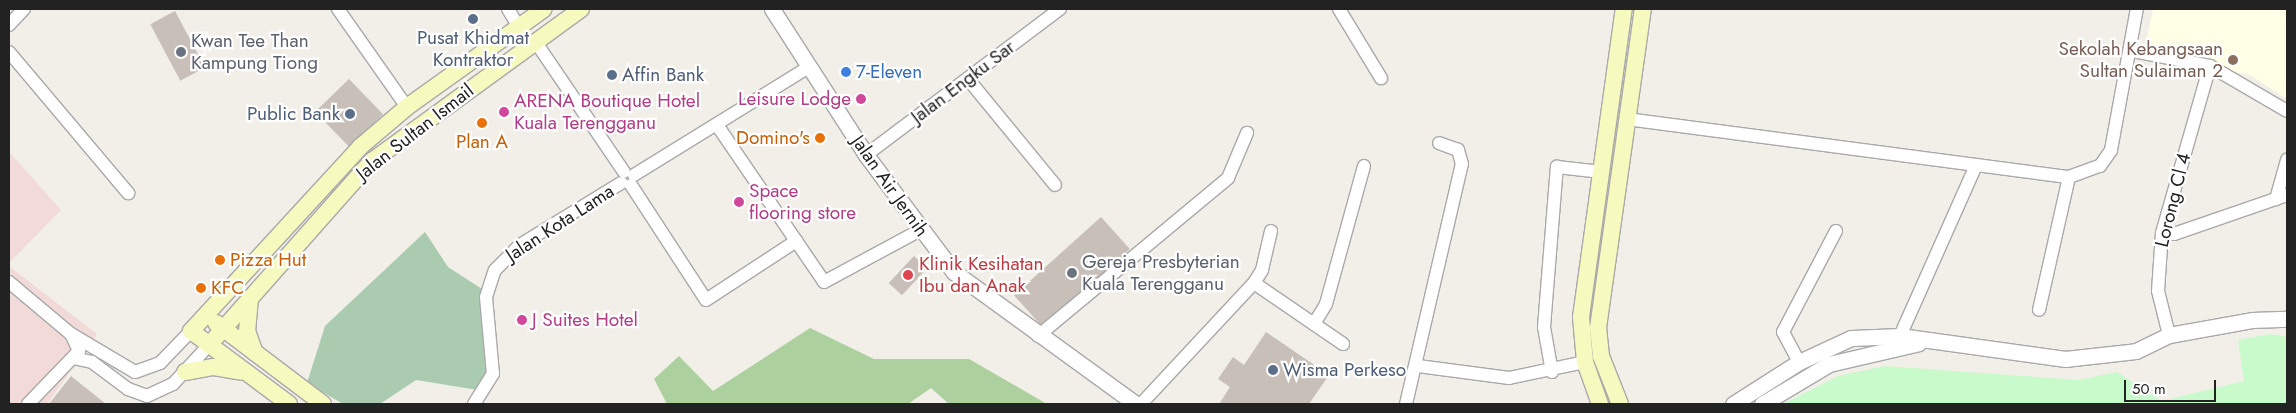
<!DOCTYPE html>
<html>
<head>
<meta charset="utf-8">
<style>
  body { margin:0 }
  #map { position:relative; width:2296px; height:413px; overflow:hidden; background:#f2efe9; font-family:Jost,sans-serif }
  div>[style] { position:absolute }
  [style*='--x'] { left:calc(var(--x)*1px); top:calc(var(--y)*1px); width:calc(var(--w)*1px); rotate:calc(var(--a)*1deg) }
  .commercial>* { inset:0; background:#f2dad9 }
  .education>* { inset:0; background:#ffffe5 }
  .forest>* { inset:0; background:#add19e }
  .cemetery>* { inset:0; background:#aacbaf }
  .park>* { inset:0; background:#c8facc }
  .building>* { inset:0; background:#c7bfb8; transform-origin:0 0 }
  .roads { filter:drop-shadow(1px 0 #a9a9a9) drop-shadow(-1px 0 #a9a9a9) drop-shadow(0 1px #a9a9a9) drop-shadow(0 -1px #a9a9a9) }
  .minor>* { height:12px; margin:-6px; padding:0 6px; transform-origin:6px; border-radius:6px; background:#fff }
  .tertiary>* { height:15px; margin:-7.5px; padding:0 7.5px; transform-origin:7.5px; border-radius:7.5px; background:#fff }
  .secondary>* { height:16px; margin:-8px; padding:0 8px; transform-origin:8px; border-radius:8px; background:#f7fabf }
  .dots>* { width:14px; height:14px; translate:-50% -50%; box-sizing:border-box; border:2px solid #fff; border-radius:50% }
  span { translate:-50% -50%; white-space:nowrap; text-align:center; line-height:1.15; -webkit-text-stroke:4.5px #fff; paint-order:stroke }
  .service-label { font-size:19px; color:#4e5e75 }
  .left { translate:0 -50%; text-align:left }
  .right { translate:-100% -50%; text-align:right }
  .worship-label { font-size:19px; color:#5b616d }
  .education-label { font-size:19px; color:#785e54 }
  .shop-label { font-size:19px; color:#366cbe }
  .street-label { font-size:19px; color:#222 }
  .hotel-label { font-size:19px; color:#b23c85 }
  .food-label { font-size:19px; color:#c56008 }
  .health-label { font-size:19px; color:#be3a42 }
  .frame { position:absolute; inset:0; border:10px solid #222; pointer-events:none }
  .scale { position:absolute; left:2124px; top:380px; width:92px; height:22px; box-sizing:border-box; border:2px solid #222; border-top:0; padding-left:6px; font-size:15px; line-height:18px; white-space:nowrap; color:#222; -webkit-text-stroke:4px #fff; paint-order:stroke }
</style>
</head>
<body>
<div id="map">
  <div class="commercial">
    <i style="clip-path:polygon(9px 152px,61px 210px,9px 263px)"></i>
    <i style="clip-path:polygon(9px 266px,97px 334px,47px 404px,9px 404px)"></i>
  </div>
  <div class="education">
    <i style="clip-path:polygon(2153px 9px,2287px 9px,2287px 99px,2250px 75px,2144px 53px)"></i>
  </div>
  <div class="forest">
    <i style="clip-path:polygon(810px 328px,874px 359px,969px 359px,1047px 404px,949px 404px,931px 388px,908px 404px,667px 404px,654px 379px,679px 356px,713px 391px)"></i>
  </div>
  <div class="cemetery">
    <i style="clip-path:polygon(425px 232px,448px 267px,482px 289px,491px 366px,478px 390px,416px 380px,380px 404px,343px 404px,307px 383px,325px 326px)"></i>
  </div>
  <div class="park">
    <i style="clip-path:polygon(2271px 334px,2287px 337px,2287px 404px,1783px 404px,1838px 376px,1885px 366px,2078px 380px,2117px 372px,2162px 401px,2244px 381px,2238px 340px)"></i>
  </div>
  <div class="building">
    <i style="left:175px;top:11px;width:64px;height:28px;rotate:62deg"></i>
    <i style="left:349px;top:79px;width:49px;height:47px;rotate:46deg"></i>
    <i style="left:1101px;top:217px;width:43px;height:117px;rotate:48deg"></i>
    <i style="left:914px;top:256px;width:18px;height:37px;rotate:43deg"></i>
    <i style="clip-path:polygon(1266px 332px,1329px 375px,1309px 404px,1219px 404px,1230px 387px,1218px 379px,1233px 357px,1244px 365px)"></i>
    <i style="clip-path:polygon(71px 376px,106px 404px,49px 404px)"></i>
  </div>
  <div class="roads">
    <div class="minor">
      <i style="--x:338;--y:9;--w:120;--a:54.9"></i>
      <i style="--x:508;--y:9;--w:21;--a:59"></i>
      <i style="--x:1339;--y:9;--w:81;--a:58.7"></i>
      <i style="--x:9;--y:25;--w:22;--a:-47"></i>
      <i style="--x:535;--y:41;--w:158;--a:55.8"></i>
      <i style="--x:2133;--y:51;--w:78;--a:11"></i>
      <i style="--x:2210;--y:66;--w:89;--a:30.3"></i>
      <i style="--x:9;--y:52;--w:185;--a:49.8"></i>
      <i style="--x:968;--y:79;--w:137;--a:50.6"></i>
      <i style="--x:1627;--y:119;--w:446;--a:7.5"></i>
      <i style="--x:2069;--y:177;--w:136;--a:102.7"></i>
      <i style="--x:717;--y:125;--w:190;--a:55.7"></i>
      <i style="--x:824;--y:282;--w:109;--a:-28.4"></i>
      <i style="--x:866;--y:155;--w:243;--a:-37"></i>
      <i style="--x:634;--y:175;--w:206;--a:-31.7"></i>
      <i style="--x:2069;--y:177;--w:33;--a:-20"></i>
      <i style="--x:2100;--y:166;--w:19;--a:-55"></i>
      <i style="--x:2111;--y:150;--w:143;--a:-79.6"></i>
      <i style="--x:631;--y:185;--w:137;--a:56.9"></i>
      <i style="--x:706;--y:300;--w:108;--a:-33.2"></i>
      <i style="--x:2276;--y:199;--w:41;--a:-74.2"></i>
      <i style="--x:2162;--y:233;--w:12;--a:5"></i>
      <i style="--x:2174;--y:234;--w:120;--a:-19"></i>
      <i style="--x:9;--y:282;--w:81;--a:40"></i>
      <i style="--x:71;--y:334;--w:74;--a:30.7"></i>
      <i style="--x:135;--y:372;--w:27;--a:-20"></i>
      <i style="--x:160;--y:363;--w:45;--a:-45.9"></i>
      <i style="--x:1254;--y:283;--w:108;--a:34.4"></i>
      <i style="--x:1314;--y:324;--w:23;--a:-59"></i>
      <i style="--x:1326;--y:304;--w:143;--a:-74.6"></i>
      <i style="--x:2169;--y:335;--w:45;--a:-104"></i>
      <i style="--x:2158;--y:291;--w:58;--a:-86.1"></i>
      <i style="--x:2162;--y:233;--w:174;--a:-74"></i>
      <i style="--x:1038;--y:336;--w:247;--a:-39.7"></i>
      <i style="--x:1228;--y:178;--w:49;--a:-67.1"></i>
      <i style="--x:1900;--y:336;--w:187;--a:-66"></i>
      <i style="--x:73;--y:358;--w:19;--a:12"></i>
      <i style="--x:92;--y:362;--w:45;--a:36.9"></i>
      <i style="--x:128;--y:389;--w:20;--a:20"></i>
      <i style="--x:147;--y:396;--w:29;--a:-25"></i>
      <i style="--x:173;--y:384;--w:53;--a:-47.3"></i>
      <i style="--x:1799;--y:362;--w:34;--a:-118"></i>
      <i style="--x:1783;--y:332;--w:114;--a:-62.3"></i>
      <i style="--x:1418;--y:366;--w:92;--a:7.5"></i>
      <i style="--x:1509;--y:378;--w:78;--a:-11.9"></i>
      <i style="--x:1552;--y:372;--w:46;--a:-100.1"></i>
      <i style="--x:1544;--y:327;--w:161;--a:-85.4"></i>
      <i style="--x:1557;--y:167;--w:45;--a:6.3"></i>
      <i style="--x:28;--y:404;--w:74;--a:-46.1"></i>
      <i style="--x:79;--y:351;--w:19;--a:-115"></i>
      <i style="--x:474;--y:404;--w:36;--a:-58"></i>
      <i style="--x:493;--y:374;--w:77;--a:-95.2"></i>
      <i style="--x:486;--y:297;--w:28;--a:-72"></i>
      <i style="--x:495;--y:270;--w:35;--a:-45"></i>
      <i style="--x:520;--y:245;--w:119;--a:-31.5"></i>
      <i style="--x:1141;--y:404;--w:166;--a:-47"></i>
      <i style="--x:1254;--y:283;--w:15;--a:-58"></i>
      <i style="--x:1262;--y:270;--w:40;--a:-77"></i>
      <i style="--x:1406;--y:404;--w:246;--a:-76.9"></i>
      <i style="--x:1462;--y:164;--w:15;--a:-106"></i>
      <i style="--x:1458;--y:150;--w:20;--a:-160"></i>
    </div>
    <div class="tertiary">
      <i style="--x:772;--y:9;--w:174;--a:57.2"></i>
      <i style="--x:866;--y:155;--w:146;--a:53.1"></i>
      <i style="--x:954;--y:272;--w:225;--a:36"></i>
      <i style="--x:1733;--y:404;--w:78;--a:-32.5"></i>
      <i style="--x:1799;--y:362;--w:57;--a:-24.8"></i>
      <i style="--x:1851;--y:338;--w:49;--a:-2.3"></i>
      <i style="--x:1900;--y:336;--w:167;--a:7.9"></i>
      <i style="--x:2065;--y:359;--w:71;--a:-6.4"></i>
      <i style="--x:2136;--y:351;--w:37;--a:-26"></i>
      <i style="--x:2169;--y:335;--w:84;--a:-10.2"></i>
      <i style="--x:2252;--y:320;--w:35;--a:-2"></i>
      <i style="--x:1762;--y:404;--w:78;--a:-30.8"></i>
      <i style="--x:1829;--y:364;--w:92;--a:-13.1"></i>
    </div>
    <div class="secondary">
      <i style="--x:250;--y:298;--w:33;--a:95"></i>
      <i style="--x:247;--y:331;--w:23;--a:70"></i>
      <i style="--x:216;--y:323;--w:134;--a:37.1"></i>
      <i style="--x:209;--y:345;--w:246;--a:-48.5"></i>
      <i style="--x:372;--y:161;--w:258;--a:-36"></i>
      <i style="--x:185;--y:372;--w:29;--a:-10"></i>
      <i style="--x:214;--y:367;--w:27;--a:10"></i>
      <i style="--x:289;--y:404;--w:122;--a:-143.3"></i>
      <i style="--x:191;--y:331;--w:250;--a:-47.4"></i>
      <i style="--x:360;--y:147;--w:62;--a:-40.4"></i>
      <i style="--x:407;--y:107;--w:168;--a:-35.6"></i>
      <i style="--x:1600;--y:404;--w:45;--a:-109.7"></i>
      <i style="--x:1585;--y:362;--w:45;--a:-95.1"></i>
      <i style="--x:1581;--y:317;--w:311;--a:-82.1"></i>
      <i style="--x:1620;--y:404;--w:52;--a:-111.6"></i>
      <i style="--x:1601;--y:356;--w:28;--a:-96"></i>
      <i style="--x:1598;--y:328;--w:322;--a:-82"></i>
    </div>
  </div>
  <div class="dots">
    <i style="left:473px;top:19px;background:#5c6f8a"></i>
    <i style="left:181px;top:52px;background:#6b7280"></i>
    <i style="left:2233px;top:60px;background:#8d6e63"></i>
    <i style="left:846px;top:72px;background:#3f7fe0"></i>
    <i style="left:612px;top:75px;background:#5c6f8a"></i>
    <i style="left:861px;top:99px;background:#d1479c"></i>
    <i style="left:504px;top:112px;background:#d1479c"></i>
    <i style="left:350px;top:114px;background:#5c6f8a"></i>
    <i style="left:482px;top:123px;background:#e8710a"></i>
    <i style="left:820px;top:138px;background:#e8710a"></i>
    <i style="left:739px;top:202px;background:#d1479c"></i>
    <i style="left:220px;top:260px;background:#e8710a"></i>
    <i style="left:1072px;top:273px;background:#6b7280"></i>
    <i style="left:908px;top:275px;background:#e0444e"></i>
    <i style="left:201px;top:288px;background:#e8710a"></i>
    <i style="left:522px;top:320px;background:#d1479c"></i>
    <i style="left:1273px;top:370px;background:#5c6f8a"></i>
  </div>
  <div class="service-label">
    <span style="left:473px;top:49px">Pusat Khidmat<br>Kontraktor</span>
    <span class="left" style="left:622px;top:75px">Affin Bank</span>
    <span class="right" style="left:340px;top:114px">Public Bank</span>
    <span class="left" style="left:1283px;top:370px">Wisma Perkeso</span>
  </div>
  <div class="worship-label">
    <span class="left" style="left:191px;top:52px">Kwan Tee Than<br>Kampung Tiong</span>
    <span class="left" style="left:1082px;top:273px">Gereja Presbyterian<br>Kuala Terengganu</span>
  </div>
  <div class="education-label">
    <span class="right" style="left:2223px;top:60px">Sekolah Kebangsaan<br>Sultan Sulaiman 2</span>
  </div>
  <div class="shop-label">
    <span class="left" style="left:856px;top:72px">7-Eleven</span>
  </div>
  <div class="street-label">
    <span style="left:963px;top:82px;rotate:-37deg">Jalan Engku Sar</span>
    <span style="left:415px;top:132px;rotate:-38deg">Jalan Sultan Ismail</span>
    <span style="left:890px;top:186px;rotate:55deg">Jalan Air Jernih</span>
    <span style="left:2173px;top:200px;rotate:-76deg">Lorong Cl 4</span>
    <span style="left:560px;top:223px;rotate:-33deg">Jalan Kota Lama</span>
  </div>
  <div class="hotel-label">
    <span class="right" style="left:851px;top:99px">Leisure Lodge</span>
    <span class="left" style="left:514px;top:112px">ARENA Boutique Hotel<br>Kuala Terengganu</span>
    <span class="left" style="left:749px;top:202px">Space<br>flooring store</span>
    <span class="left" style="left:532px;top:320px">J Suites Hotel</span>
  </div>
  <div class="food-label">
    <span class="right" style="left:810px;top:138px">Domino's</span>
    <span style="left:482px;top:142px">Plan A</span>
    <span class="left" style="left:230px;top:260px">Pizza Hut</span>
    <span class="left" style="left:211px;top:288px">KFC</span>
  </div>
  <div class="health-label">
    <span class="left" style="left:919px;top:275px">Klinik Kesihatan<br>Ibu dan Anak</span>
  </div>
  <div class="frame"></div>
  <div class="scale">50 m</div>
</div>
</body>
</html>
